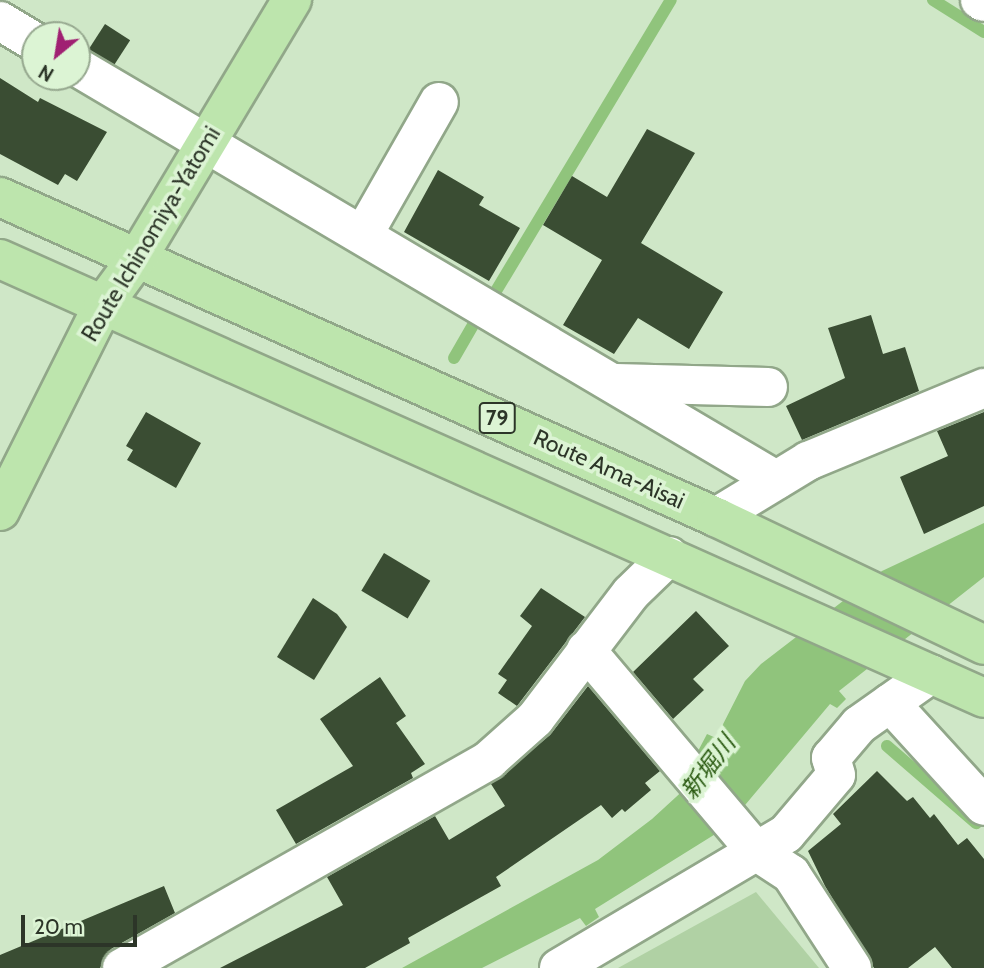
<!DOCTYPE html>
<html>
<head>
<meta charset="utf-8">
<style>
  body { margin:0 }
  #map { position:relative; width:984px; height:968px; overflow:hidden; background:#cfe7c7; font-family:Cabin,"Noto Sans JP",sans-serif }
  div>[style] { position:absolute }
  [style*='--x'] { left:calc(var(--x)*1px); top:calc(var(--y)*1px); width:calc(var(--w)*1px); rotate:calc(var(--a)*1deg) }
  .green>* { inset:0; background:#b0d1a4 }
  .water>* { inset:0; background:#90c47c }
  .stream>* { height:12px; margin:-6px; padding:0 6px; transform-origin:6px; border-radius:6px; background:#90c47c }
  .building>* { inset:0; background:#3a4d33; transform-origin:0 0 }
  .roads { filter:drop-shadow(2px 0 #91a789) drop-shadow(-2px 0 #91a789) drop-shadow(0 2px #91a789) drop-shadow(0 -2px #91a789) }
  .minor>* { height:38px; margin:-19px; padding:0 19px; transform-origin:19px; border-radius:19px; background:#fff }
  .major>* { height:38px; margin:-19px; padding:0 19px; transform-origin:19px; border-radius:19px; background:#bde5ad }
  span { translate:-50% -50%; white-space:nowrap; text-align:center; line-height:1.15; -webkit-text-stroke:7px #dcf4d4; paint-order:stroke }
  .shield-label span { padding:2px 5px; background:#dcf4d4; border:2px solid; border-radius:5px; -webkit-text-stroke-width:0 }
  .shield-label { font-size:21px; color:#2c3528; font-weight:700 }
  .street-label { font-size:23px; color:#2c3528 }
  .water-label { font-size:24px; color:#2c5c13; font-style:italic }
  .north { position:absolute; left:21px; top:21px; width:70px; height:70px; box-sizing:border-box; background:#dcf4d4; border:2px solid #96a88f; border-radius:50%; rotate:210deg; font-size:19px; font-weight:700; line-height:28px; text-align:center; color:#2c3528 }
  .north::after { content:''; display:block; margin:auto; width:24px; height:32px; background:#a02072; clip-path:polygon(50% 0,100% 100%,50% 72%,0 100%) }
  .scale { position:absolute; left:21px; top:915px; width:116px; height:32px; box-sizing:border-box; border:4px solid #2c3528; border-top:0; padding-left:9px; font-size:21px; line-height:24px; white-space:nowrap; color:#2c3528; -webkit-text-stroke:5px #dcf4d4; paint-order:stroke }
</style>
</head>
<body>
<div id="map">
  <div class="green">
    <i style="clip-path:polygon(756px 892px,819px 968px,618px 968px)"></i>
  </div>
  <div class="water">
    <i style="clip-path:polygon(984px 523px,984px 577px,839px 691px,846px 699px,837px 708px,830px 704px,735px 817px,717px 833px,595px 909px,599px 917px,586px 926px,580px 918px,482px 968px,402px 968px,598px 860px,652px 819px,688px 786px,706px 758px,697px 753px,707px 734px,716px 738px,745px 681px,761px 664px,882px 571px)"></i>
  </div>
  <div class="stream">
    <i style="--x:933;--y:0;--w:60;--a:32.1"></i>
    <i style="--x:493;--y:296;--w:345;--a:-59"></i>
    <i style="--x:454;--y:358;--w:39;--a:-60"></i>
    <i style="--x:887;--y:746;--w:118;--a:40.9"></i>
  </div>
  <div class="building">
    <i style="left:105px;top:24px;width:30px;height:30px;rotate:33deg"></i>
    <i style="clip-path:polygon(0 78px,38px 102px,40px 98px,107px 132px,77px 181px,65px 174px,58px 185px,0 154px)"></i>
    <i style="clip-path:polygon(647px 129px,695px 153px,641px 243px,723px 292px,689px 349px,638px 318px,614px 354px,563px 325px,602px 260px,543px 225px,572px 176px,607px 197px)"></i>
    <i style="clip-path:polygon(438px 170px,484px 197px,479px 205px,520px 228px,489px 281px,404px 232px)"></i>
    <i style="clip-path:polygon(871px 315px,883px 354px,905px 347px,919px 391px,802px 440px,786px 406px,845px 378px,828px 328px)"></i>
    <i style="clip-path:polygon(146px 412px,201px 443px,176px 488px,127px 460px,133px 450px,126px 446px)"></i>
    <i style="clip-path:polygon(984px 412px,984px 506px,924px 534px,900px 477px,948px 456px,937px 431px)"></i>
    <i style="left:384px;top:553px;width:54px;height:44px;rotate:31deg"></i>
    <i style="clip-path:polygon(541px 588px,585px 617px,517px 706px,498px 693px,507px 680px,498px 674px,532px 626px,520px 616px)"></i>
    <i style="clip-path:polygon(313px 598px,337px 614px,347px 627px,314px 680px,277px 657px)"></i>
    <i style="clip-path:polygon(696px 611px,729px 646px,693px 679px,704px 690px,673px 719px,633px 672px)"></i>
    <i style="clip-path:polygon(380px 677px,406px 716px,396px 723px,425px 764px,411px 773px,413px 778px,296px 844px,276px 810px,353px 766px,320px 719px)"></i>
    <i style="clip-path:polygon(588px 686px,660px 771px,645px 783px,651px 790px,625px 812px,622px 809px,612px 818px,601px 805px,496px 877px,501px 886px,408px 938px,410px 943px,365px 968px,220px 968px,343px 905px,327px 877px,435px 816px,449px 840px,505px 806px,491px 784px,550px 735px)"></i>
    <i style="clip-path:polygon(877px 771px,907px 801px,913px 797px,930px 818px,934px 814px,958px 845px,967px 838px,984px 859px,984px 968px,952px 968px,935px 947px,908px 968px,874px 968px,825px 886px,808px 851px,841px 824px,833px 814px)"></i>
    <i style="clip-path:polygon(164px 886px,175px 913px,111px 949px,100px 968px,0 968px,0 955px)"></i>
  </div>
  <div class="roads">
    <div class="minor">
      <i style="--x:980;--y:0;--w:4;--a:27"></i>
      <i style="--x:0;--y:21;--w:41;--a:31"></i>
      <i style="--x:77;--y:67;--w:812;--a:30.58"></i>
      <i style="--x:363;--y:235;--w:153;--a:-60.3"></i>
      <i style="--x:616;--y:383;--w:152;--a:1.5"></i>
      <i style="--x:716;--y:517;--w:108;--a:-31.3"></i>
      <i style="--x:808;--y:461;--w:191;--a:-22.5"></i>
      <i style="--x:586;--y:650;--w:263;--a:49.8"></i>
      <i style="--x:756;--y:851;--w:42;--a:33.3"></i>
      <i style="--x:791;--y:874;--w:112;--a:57"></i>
      <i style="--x:890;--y:703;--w:139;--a:47.6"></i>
      <i style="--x:122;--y:968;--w:422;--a:-29.5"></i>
      <i style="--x:489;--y:760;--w:62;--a:-41.7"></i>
      <i style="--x:535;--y:719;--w:158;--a:-52.7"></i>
      <i style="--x:631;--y:593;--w:53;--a:-44.2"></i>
      <i style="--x:559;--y:968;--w:264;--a:-30.6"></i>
      <i style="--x:786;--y:834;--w:77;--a:-49.7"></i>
      <i style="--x:836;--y:775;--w:18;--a:-106"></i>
      <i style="--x:831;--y:758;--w:43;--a:-49.7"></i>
      <i style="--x:859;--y:725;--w:88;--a:-35.3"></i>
    </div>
    <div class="major">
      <i style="--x:0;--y:197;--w:784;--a:24.08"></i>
      <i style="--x:716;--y:517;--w:297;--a:25.5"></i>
      <i style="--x:0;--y:259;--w:1077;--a:24.04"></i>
      <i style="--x:0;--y:511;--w:230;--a:-63.4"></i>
      <i style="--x:103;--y:305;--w:59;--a:-53.9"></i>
      <i style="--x:138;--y:257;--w:300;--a:-59.1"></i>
    </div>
  </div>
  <div class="shield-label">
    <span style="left:497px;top:418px">79</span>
  </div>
  <div class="street-label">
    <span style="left:151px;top:234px;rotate:-59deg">Route Ichinomiya-Yatomi</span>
    <span style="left:609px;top:469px;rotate:24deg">Route Ama-Aisai</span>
  </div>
  <div class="water-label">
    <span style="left:708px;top:767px;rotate:-53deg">新堀川</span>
  </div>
  <div class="north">N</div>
  <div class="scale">20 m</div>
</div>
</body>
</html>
